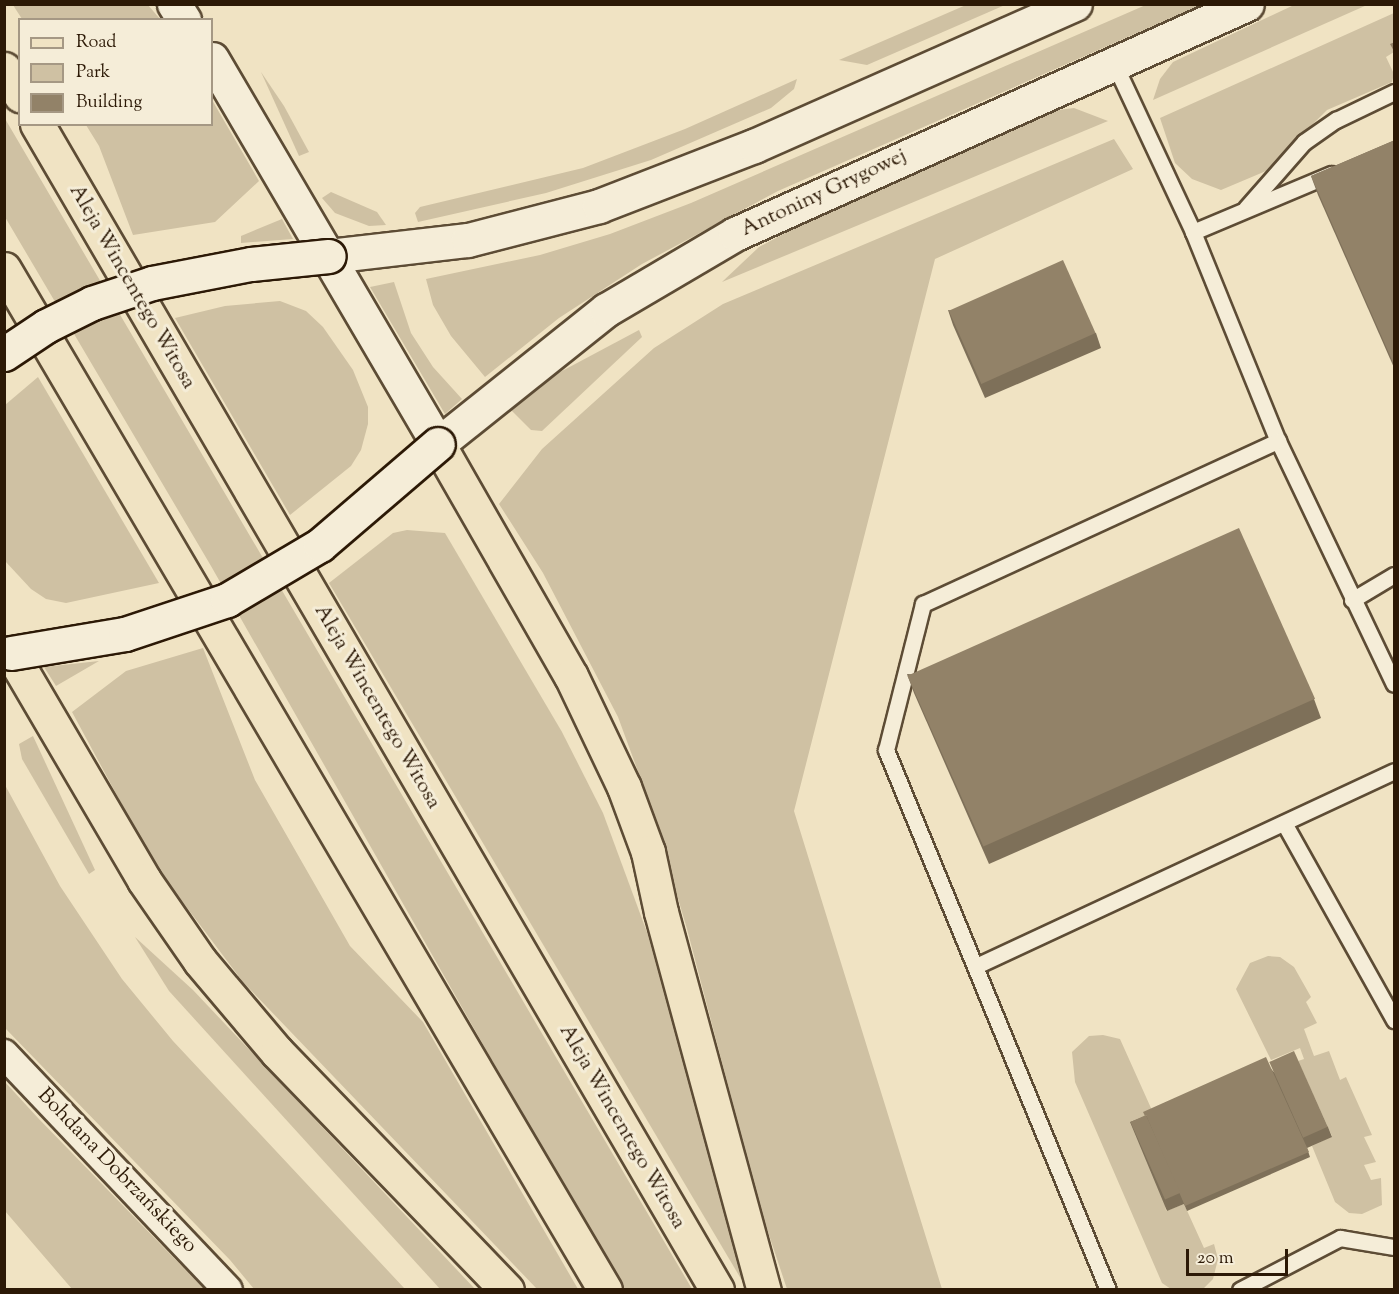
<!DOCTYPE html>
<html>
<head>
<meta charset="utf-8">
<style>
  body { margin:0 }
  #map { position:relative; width:1399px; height:1294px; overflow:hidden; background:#f0e3c3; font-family:"Sorts Mill Goudy",serif }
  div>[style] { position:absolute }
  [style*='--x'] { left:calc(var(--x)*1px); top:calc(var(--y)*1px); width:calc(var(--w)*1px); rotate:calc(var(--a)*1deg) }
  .green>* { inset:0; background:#cfc1a3 }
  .roads { filter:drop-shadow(2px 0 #5d4c35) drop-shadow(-2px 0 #5d4c35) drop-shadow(0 2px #5d4c35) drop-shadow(0 -2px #5d4c35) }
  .lane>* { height:15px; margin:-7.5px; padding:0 7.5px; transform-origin:7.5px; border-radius:7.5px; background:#f5edd8 }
  .street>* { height:28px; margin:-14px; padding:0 14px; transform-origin:14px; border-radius:14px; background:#f5edd8 }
  .secondary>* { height:33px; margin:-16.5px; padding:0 16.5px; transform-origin:16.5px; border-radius:16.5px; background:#f5edd8 }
  .primary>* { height:33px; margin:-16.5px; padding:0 16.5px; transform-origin:16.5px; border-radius:16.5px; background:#f0e3c3 }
  .bridges { filter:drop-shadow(2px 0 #2c1906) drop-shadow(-2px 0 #2c1906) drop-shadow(0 2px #2c1906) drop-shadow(0 -2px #2c1906) }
  .secondary-bridge>* { height:33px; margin:-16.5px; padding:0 16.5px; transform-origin:16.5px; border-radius:16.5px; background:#f5edd8 }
  .wall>* { inset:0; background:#7e7059 }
  .building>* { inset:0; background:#928268; transform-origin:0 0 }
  span { translate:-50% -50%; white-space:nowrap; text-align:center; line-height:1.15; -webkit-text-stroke:6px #f5edd8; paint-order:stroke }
  .street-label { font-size:21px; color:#2c1906 }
  .frame { position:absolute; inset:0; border:6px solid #2c1906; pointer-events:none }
  .legend { position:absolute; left:18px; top:18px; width:195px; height:108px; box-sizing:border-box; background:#f5edd8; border:2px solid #a59884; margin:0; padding:8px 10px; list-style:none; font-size:18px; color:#2c1906 }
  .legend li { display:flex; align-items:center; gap:12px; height:30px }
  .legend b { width:30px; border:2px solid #a59884 }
  .scale { position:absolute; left:1186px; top:1249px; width:102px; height:27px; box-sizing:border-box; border:3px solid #2c1906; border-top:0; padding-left:8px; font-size:18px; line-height:21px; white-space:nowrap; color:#2c1906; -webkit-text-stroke:4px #f5edd8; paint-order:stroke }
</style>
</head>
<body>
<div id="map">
  <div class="green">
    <i style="clip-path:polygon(1148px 4px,1201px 5px,778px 191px,642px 264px,559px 318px,485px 377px,451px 336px,433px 305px,426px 279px,540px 255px,610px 234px,691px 203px)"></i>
    <i style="clip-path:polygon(13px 5px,148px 5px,160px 19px,22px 19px)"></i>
    <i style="clip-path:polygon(966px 5px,1005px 5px,867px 65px,839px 60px)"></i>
    <i style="clip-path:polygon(1294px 5px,1367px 5px,1153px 100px,1160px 79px,1173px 62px)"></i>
    <i style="clip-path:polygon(1394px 13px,1394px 52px,1386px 57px,1394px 74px,1392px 82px,1327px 110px,1266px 171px,1221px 190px,1192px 179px,1175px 163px,1160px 118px)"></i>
    <i style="clip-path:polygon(261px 72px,284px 106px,309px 152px,299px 156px)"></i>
    <i style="clip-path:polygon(797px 79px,794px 89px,771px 108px,651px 160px,546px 193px,418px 222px,415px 213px,420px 207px,583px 168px,685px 129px)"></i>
    <i style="clip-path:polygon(212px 100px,259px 181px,215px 222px,133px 235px,99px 146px,86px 125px,212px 124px)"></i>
    <i style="clip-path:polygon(1074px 108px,1108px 121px,722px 282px,759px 247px,798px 226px,1058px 110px)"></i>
    <i style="clip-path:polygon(4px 117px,692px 1289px,624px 1289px,592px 1236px,211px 566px,5px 217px)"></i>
    <i style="clip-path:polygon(1114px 139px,1133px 169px,935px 259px,794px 811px,942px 1289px,787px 1289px,761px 1211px,687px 929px,650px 804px,618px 717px,543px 573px,499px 504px,542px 449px,654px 348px,723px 304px)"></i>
    <i style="clip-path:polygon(331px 192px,377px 212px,386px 225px,369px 226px,335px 213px,322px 198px)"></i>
    <i style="clip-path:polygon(282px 219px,293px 239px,241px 243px,241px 236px)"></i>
    <i style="clip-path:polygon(394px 282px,411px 333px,433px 367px,462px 399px,445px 414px,370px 287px)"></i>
    <i style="clip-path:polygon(280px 301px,306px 311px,323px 327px,353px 370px,368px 407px,368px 424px,361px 450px,351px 466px,290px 515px,175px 318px,225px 306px)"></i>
    <i style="clip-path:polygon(639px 330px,642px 337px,542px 431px,531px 430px,509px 408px,547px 379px)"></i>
    <i style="clip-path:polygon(38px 377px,159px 583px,66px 603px,46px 599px,31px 589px,5px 561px,5px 405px)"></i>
    <i style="clip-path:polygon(407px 530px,445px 533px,562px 732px,603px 813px,648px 935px,747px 1289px,329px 583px,393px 533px)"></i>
    <i style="clip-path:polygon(203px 648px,255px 780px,350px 946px,423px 1022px,578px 1289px,537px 1289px,243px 982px,154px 864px,72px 712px,126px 671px)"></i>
    <i style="clip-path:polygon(99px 661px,56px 686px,44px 667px)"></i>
    <i style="clip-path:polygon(33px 736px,95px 870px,89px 874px,22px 759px,19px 744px)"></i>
    <i style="clip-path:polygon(5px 785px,60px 886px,122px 979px,173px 1041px,405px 1289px,254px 1289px,230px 1260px,5px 1028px)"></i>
    <i style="clip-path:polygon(135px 937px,193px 990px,475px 1289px,440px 1289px,169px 991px)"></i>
    <i style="clip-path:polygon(1268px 956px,1280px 957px,1294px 967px,1311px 997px,1306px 1002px,1317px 1023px,1304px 1029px,1314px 1056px,1329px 1051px,1340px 1080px,1346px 1077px,1372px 1135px,1364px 1137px,1376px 1162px,1364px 1165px,1371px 1180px,1381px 1178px,1382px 1205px,1362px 1214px,1349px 1213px,1335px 1202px,1312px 1146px,1332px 1136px,1298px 1061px,1304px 1059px,1300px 1048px,1271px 1060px,1236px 989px,1250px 963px)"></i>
    <i style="clip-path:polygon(1103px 1035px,1120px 1039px,1155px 1117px,1166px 1211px,1184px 1204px,1204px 1248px,1214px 1244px,1218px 1259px,1213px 1279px,1202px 1290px,1171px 1289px,1162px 1283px,1075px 1082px,1072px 1052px,1089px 1036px)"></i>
    <i style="clip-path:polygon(5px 1082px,38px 1118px,204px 1289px,72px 1289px,5px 1211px)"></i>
  </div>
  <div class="roads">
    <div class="lane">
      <i style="--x:1114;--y:63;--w:187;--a:64.9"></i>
      <i style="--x:1193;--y:232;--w:226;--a:67.9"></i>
      <i style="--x:1278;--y:441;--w:269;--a:64.5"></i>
      <i style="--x:1246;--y:208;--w:88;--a:-48.7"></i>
      <i style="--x:1304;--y:142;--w:39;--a:-35"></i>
      <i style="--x:1336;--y:120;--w:64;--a:-25.8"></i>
      <i style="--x:1193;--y:232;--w:150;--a:-22.8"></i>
      <i style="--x:1352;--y:600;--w:49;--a:-30.8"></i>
      <i style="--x:1284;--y:823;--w:226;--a:60.8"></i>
      <i style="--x:976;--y:966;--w:461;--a:-25"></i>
      <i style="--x:1108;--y:1290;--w:584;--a:-112.35"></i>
      <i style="--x:886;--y:750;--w:151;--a:-75.8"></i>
      <i style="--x:923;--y:604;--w:391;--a:-24.7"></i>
      <i style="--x:1240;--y:1290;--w:113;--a:-27.5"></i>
      <i style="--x:1340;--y:1238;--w:55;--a:9.5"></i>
    </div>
    <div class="street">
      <i style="--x:4;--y:1054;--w:325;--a:46.5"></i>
    </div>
    <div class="secondary">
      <i style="--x:174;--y:4;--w:19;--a:58"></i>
      <i style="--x:212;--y:59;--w:446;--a:59.6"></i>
      <i style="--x:438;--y:444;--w:215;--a:-38.6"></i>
      <i style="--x:606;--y:310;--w:150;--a:-30.5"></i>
      <i style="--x:735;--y:234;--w:561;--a:-24.19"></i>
      <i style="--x:329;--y:256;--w:140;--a:-6.6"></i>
      <i style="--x:468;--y:240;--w:135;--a:-14.5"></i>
      <i style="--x:599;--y:206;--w:166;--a:-21.2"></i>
      <i style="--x:754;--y:146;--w:351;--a:-23.9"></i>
    </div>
    <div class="primary">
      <i style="--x:4;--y:69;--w:31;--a:58"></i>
      <i style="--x:37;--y:124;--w:1350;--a:59.75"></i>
      <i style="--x:4;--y:269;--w:1185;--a:59.52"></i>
      <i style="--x:438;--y:444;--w:267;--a:60.2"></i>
      <i style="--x:571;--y:676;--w:123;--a:64.5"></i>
      <i style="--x:624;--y:787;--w:69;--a:69.7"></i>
      <i style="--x:648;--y:852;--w:61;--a:77.8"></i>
      <i style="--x:661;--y:912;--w:392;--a:74.8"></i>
      <i style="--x:11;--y:653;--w:263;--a:59.6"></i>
      <i style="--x:144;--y:880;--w:98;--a:55.3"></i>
      <i style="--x:200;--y:961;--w:119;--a:49.8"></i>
      <i style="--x:277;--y:1052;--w:331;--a:46"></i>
    </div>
  </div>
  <div class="bridges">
    <div class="secondary-bridge">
      <i style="--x:4;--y:354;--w:50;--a:-33.7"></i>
      <i style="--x:46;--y:326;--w:51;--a:-26.6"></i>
      <i style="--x:92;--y:303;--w:63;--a:-18.4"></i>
      <i style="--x:152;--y:283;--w:101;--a:-10.9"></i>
      <i style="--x:251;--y:264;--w:78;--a:-5.9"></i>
      <i style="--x:11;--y:653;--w:116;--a:-9.5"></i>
      <i style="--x:125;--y:634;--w:108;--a:-18.4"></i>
      <i style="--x:227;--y:600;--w:108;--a:-30.6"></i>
      <i style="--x:320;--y:545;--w:155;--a:-40.6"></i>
    </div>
  </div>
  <div class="wall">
    <i style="clip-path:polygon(1395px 140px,1395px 370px,1318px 195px,1311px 176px)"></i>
    <i style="clip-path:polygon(948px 310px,1096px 333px,1101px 348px,985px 398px,953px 325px)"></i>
    <i style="clip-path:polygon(907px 674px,1314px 699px,1321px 718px,989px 864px,914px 693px)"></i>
    <i style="clip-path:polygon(1271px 1069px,1328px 1127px,1332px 1137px,1307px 1148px,1310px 1157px,1187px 1211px,1184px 1204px,1167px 1211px,1130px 1122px)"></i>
  </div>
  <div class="building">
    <i style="clip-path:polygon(1395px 42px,1395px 53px,1390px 44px)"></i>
    <i style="clip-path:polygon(1395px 140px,1395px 367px,1311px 176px)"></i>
    <i style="left:1063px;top:260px;width:80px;height:125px;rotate:66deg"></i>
    <i style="left:1239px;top:528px;width:187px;height:363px;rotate:66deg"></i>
    <i style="left:1294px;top:1051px;width:83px;height:27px;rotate:66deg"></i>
    <i style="clip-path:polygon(1266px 1057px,1309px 1152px,1185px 1206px,1146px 1115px,1145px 1116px,1143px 1112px)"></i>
    <i style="left:1146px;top:1115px;width:85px;height:17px;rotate:66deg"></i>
  </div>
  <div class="street-label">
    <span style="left:824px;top:193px;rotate:-25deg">Antoniny Grygowej</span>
    <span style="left:132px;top:287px;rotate:60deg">Aleja Wincentego Witosa</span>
    <span style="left:377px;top:707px;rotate:60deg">Aleja Wincentego Witosa</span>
    <span style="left:622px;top:1127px;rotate:60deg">Aleja Wincentego Witosa</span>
    <span style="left:117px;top:1171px;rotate:46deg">Bohdana Dobrzańskiego</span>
  </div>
  <div class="frame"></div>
  <ul class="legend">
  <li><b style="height:8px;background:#f0e3c3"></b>Road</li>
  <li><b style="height:16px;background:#cfc1a3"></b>Park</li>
  <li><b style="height:16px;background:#928268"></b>Building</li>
  </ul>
  <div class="scale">20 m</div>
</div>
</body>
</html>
